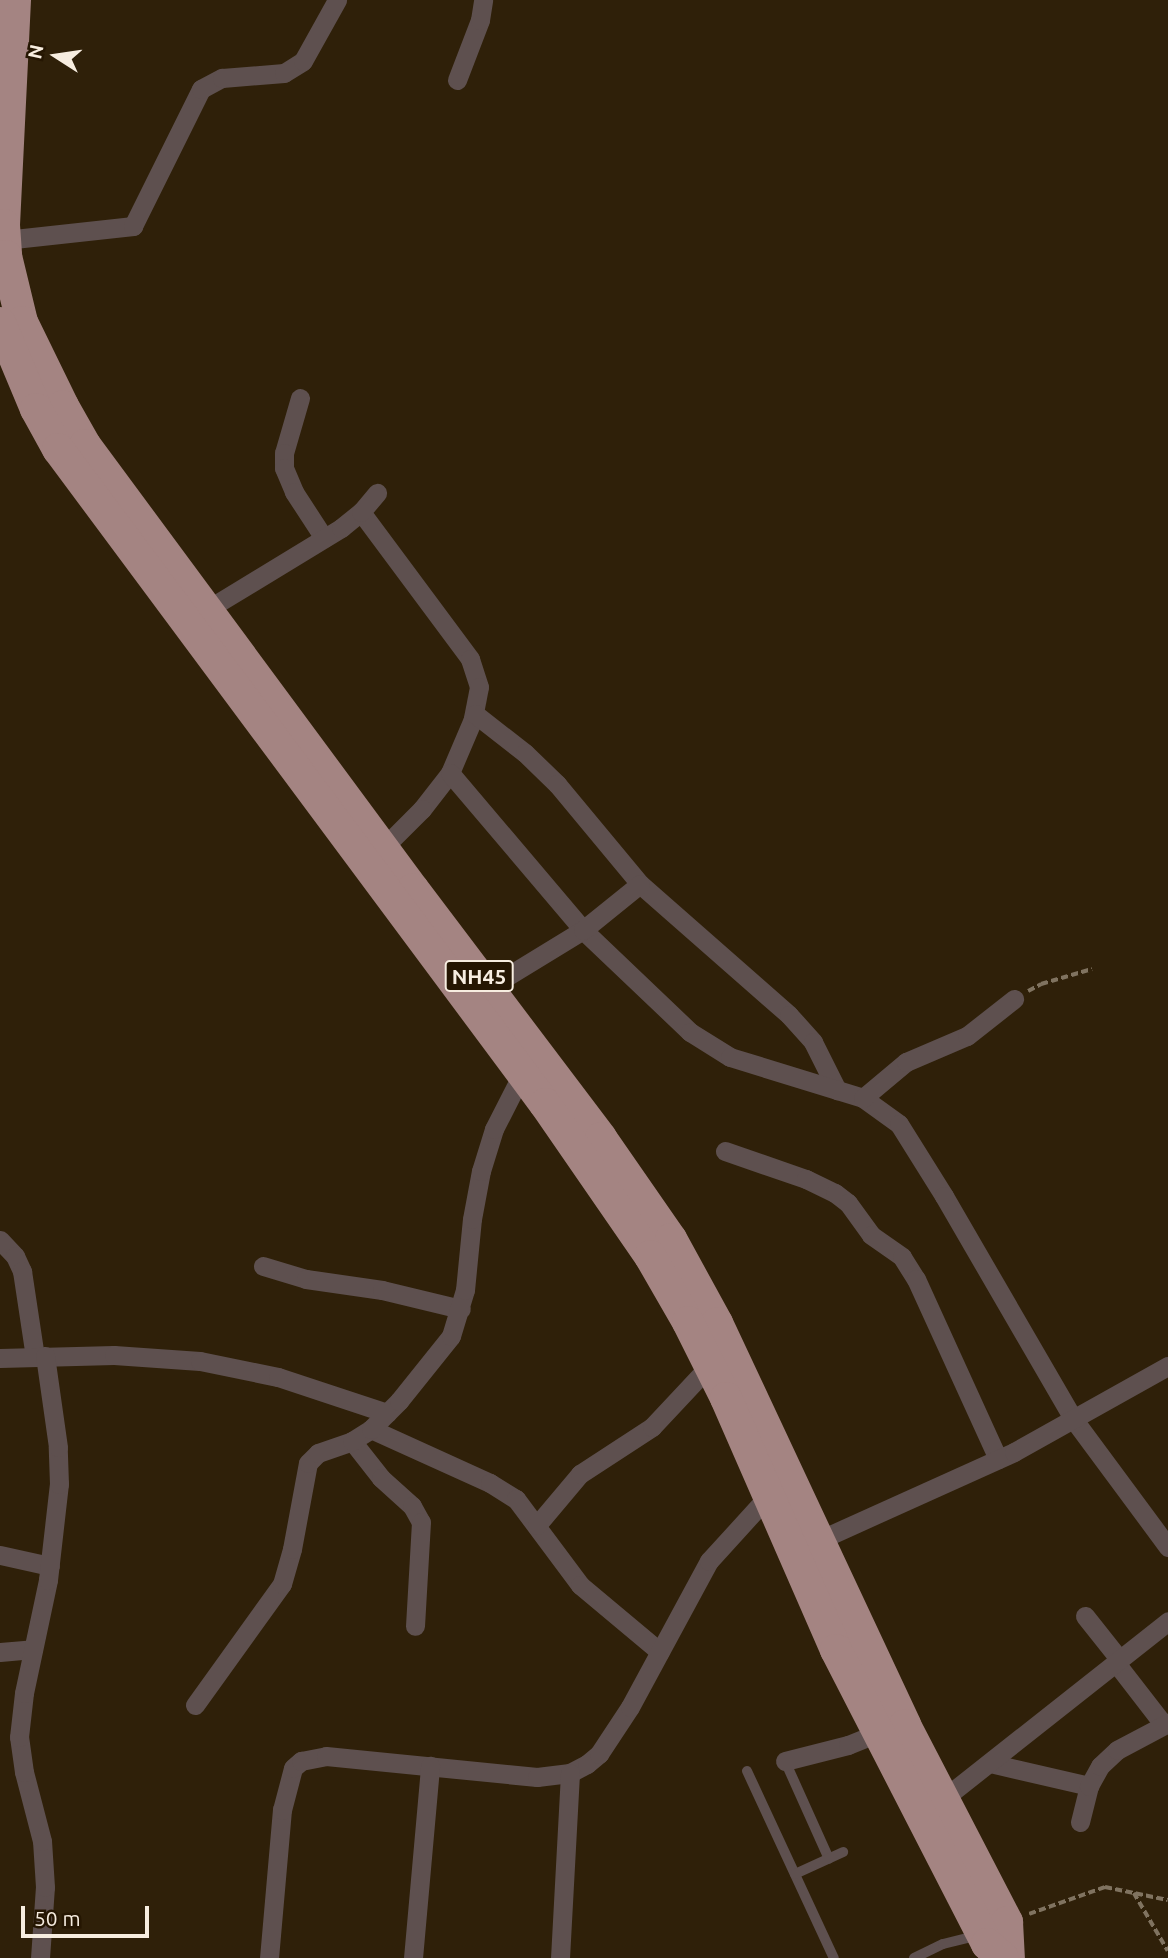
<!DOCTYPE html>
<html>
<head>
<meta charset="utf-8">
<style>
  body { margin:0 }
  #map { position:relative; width:1168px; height:1958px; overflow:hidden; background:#2f2009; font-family:Ubuntu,sans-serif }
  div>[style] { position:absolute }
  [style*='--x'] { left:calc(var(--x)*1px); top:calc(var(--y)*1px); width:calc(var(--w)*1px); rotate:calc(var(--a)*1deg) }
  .path>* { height:3.5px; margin-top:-1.75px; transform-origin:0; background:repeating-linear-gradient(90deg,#807360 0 7px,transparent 0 10.5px) }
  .service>* { height:10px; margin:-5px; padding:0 5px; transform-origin:5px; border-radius:5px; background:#5e504f }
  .minor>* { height:19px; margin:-9.5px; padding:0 9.5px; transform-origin:9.5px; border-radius:9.5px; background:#5e504f }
  .trunk>* { height:32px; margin:-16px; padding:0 16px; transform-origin:16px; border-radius:16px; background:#a48482 }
  span { translate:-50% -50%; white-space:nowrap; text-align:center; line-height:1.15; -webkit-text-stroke:5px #251602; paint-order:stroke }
  .shield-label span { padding:2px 5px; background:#251602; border:2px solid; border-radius:5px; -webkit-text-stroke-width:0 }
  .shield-label { font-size:21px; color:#f7ede0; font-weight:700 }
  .north { position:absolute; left:21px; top:21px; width:70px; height:70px; -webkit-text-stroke:5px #251602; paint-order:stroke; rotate:282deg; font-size:19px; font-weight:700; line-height:28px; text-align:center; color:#f7ede0 }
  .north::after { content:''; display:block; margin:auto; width:24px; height:32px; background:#f7ede0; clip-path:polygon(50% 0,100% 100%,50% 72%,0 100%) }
  .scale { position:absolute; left:21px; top:1906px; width:128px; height:32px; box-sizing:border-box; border:4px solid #f7ede0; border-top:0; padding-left:9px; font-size:21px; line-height:24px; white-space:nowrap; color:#f7ede0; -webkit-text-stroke:5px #251602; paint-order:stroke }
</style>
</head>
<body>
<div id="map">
  <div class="path">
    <i style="--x:1028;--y:991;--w:15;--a:-28"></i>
    <i style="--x:1041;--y:984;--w:53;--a:-16.4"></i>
    <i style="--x:1134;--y:1893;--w:67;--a:59.6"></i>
    <i style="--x:1029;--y:1914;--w:81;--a:-19.6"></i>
    <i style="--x:1105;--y:1887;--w:64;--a:11.7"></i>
  </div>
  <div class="service">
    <i style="--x:785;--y:1761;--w:107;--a:65.8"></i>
    <i style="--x:747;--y:1771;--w:206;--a:65.1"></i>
    <i style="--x:795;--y:1874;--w:53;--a:-24.6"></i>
    <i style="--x:914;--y:1958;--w:32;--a:-26"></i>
    <i style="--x:943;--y:1944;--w:37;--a:-14"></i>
  </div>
  <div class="minor">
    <i style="--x:457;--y:80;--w:64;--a:-69"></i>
    <i style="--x:480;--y:20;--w:20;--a:-81"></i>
    <i style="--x:5;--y:240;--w:129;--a:-6.2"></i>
    <i style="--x:133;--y:226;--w:153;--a:-63.6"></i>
    <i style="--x:201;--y:89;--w:24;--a:-28"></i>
    <i style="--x:222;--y:78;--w:62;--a:-4.6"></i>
    <i style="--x:284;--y:73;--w:22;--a:-32"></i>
    <i style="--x:303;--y:61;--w:70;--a:-60.9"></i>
    <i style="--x:300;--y:398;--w:57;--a:106.2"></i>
    <i style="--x:284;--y:453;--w:15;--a:90"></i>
    <i style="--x:284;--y:468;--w:26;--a:67"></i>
    <i style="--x:294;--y:492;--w:55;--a:56.9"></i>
    <i style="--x:361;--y:512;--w:183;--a:53.4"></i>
    <i style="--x:470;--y:659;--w:29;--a:72"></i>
    <i style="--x:479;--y:687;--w:33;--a:101"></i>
    <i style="--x:473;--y:719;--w:59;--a:113.1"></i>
    <i style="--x:450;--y:773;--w:46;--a:127.9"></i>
    <i style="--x:422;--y:809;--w:55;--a:135"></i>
    <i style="--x:208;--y:609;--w:156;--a:-31.3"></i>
    <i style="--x:341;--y:528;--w:26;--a:-39"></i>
    <i style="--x:361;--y:512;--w:25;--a:-50"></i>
    <i style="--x:475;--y:714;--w:63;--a:38"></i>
    <i style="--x:525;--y:753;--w:45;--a:44.1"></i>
    <i style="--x:557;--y:784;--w:130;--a:50.3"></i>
    <i style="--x:640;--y:884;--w:198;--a:41.3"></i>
    <i style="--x:789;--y:1015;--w:36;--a:48"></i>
    <i style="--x:813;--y:1042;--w:54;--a:63.4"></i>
    <i style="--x:450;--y:773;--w:206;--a:49.7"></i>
    <i style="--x:583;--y:930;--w:148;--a:43.6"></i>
    <i style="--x:690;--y:1032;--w:47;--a:32"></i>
    <i style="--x:730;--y:1057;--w:139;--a:17.1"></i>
    <i style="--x:863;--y:1098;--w:44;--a:35.8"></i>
    <i style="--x:899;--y:1124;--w:85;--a:58"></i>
    <i style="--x:944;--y:1196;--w:259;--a:59.9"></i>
    <i style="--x:1074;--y:1420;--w:158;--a:53.5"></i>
    <i style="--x:488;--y:988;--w:111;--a:-31.4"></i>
    <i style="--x:583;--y:930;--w:73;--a:-38.9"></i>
    <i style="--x:863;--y:1098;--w:56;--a:-39.9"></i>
    <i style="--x:906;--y:1062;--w:66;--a:-23.1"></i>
    <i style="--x:967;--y:1036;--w:60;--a:-38.2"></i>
    <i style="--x:725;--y:1151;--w:86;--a:19.1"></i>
    <i style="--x:806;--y:1179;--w:32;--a:26"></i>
    <i style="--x:835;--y:1193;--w:16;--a:38"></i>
    <i style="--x:848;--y:1203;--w:39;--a:54"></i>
    <i style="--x:871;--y:1235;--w:38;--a:35"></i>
    <i style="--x:902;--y:1257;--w:26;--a:58"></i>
    <i style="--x:916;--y:1279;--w:198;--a:65.5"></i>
    <i style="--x:0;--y:1240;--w:22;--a:47"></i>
    <i style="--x:15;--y:1256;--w:17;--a:65"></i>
    <i style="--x:22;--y:1271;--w:87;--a:81.4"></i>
    <i style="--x:263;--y:1266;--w:45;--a:16.8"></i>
    <i style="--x:306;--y:1279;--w:77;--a:8.2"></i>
    <i style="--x:382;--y:1290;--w:81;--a:13.5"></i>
    <i style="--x:0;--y:1358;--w:114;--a:-1.5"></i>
    <i style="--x:114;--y:1355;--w:86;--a:4"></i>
    <i style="--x:200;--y:1361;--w:80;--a:11.6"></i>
    <i style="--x:278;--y:1377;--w:115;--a:18.3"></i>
    <i style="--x:371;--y:1429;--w:131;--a:24.4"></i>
    <i style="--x:490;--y:1483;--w:31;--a:32"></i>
    <i style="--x:516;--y:1499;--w:107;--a:53.3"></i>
    <i style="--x:580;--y:1585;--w:104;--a:39.9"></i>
    <i style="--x:352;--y:1441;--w:47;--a:51.9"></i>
    <i style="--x:381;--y:1478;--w:42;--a:42.1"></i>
    <i style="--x:412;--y:1506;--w:18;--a:61"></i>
    <i style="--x:421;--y:1522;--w:104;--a:93.3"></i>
    <i style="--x:537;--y:1525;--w:67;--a:-49.9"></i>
    <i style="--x:580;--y:1474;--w:86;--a:-33.1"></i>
    <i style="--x:652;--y:1427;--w:85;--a:-46.9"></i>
    <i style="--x:817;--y:1541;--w:216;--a:-24.3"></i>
    <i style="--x:1014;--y:1452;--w:176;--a:-29.2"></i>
    <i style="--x:0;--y:1555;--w:51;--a:12.4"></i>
    <i style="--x:1085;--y:1616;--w:56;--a:51.5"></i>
    <i style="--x:0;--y:1652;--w:33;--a:-5"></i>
    <i style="--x:1116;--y:1663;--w:78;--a:52.3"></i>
    <i style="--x:195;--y:1705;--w:149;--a:-54.3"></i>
    <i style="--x:282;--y:1584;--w:36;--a:-74"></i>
    <i style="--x:292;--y:1549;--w:87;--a:-79.5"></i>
    <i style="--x:308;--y:1463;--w:14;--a:-45"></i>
    <i style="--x:318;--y:1453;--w:36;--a:-19"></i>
    <i style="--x:352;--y:1441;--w:22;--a:-32"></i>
    <i style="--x:371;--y:1429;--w:40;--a:-45"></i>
    <i style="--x:399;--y:1401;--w:83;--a:-51.3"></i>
    <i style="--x:451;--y:1336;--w:48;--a:-73.1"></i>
    <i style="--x:465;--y:1290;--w:71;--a:-84.4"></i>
    <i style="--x:472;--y:1219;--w:49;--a:-79.4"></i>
    <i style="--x:481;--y:1171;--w:44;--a:-72.8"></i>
    <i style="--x:494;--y:1129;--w:62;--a:-63"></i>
    <i style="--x:785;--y:1761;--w:65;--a:-14.3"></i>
    <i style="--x:848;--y:1745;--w:32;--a:-22"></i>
    <i style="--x:990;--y:1763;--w:102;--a:13.1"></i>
    <i style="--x:943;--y:1799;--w:287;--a:-38.3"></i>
    <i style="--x:1080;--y:1822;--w:37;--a:-76"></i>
    <i style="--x:1089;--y:1786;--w:23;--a:-61"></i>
    <i style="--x:1100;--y:1766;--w:23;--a:-43"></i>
    <i style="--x:1117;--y:1750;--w:58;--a:-27.9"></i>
    <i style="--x:40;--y:1958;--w:71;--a:-86"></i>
    <i style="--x:45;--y:1887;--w:46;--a:-93.7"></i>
    <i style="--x:42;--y:1841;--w:71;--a:-104.6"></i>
    <i style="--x:24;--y:1772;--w:35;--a:-98"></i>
    <i style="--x:19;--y:1737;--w:44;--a:-83.5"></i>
    <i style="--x:24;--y:1693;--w:116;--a:-78"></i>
    <i style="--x:48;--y:1580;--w:97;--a:-83.5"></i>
    <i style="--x:59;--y:1484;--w:37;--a:-92"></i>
    <i style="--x:58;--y:1447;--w:92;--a:-98.1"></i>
    <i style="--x:269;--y:1958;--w:149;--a:-85"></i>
    <i style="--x:282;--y:1810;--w:43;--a:-75.3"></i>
    <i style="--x:293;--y:1768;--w:11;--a:-41"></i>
    <i style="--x:301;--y:1761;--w:25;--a:-11"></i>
    <i style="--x:326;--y:1756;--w:212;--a:5.7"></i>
    <i style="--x:537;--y:1777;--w:33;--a:-7"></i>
    <i style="--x:570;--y:1773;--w:19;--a:-28"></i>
    <i style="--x:587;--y:1764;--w:16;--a:-40"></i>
    <i style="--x:599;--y:1754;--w:56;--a:-56.6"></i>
    <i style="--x:630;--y:1707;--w:166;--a:-61.6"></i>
    <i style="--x:709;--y:1561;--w:89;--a:-47.7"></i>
    <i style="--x:413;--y:1958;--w:193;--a:-84.9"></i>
    <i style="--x:560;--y:1958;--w:185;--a:-86.9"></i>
  </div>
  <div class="trunk">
    <i style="--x:15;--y:0;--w:225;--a:92.8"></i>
    <i style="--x:4;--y:225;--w:31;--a:86"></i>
    <i style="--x:6;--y:256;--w:68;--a:76.4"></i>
    <i style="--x:22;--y:322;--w:93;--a:64"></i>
    <i style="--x:63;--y:406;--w:45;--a:60.6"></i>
    <i style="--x:85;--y:445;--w:552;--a:53.55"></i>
    <i style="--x:413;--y:889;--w:312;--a:52.9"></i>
    <i style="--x:601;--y:1138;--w:123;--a:55.3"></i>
    <i style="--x:671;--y:1239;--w:96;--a:61.3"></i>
    <i style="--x:717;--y:1323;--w:444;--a:64.9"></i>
    <i style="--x:905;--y:1725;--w:222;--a:62.6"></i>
    <i style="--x:1007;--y:1922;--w:36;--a:87"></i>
    <i style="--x:0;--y:323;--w:93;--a:67.3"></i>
    <i style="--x:36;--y:409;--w:46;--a:61.2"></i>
    <i style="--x:58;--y:449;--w:816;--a:53.37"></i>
    <i style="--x:545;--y:1104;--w:185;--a:55.4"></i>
    <i style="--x:650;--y:1256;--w:76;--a:60.1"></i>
    <i style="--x:688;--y:1322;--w:85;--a:63.4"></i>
    <i style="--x:726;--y:1398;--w:275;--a:66.4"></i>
    <i style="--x:836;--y:1650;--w:331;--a:62.8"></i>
    <i style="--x:987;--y:1944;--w:21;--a:41"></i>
  </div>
  <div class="shield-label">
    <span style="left:479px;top:976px">NH45</span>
  </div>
  <div class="north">N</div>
  <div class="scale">50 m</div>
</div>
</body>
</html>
